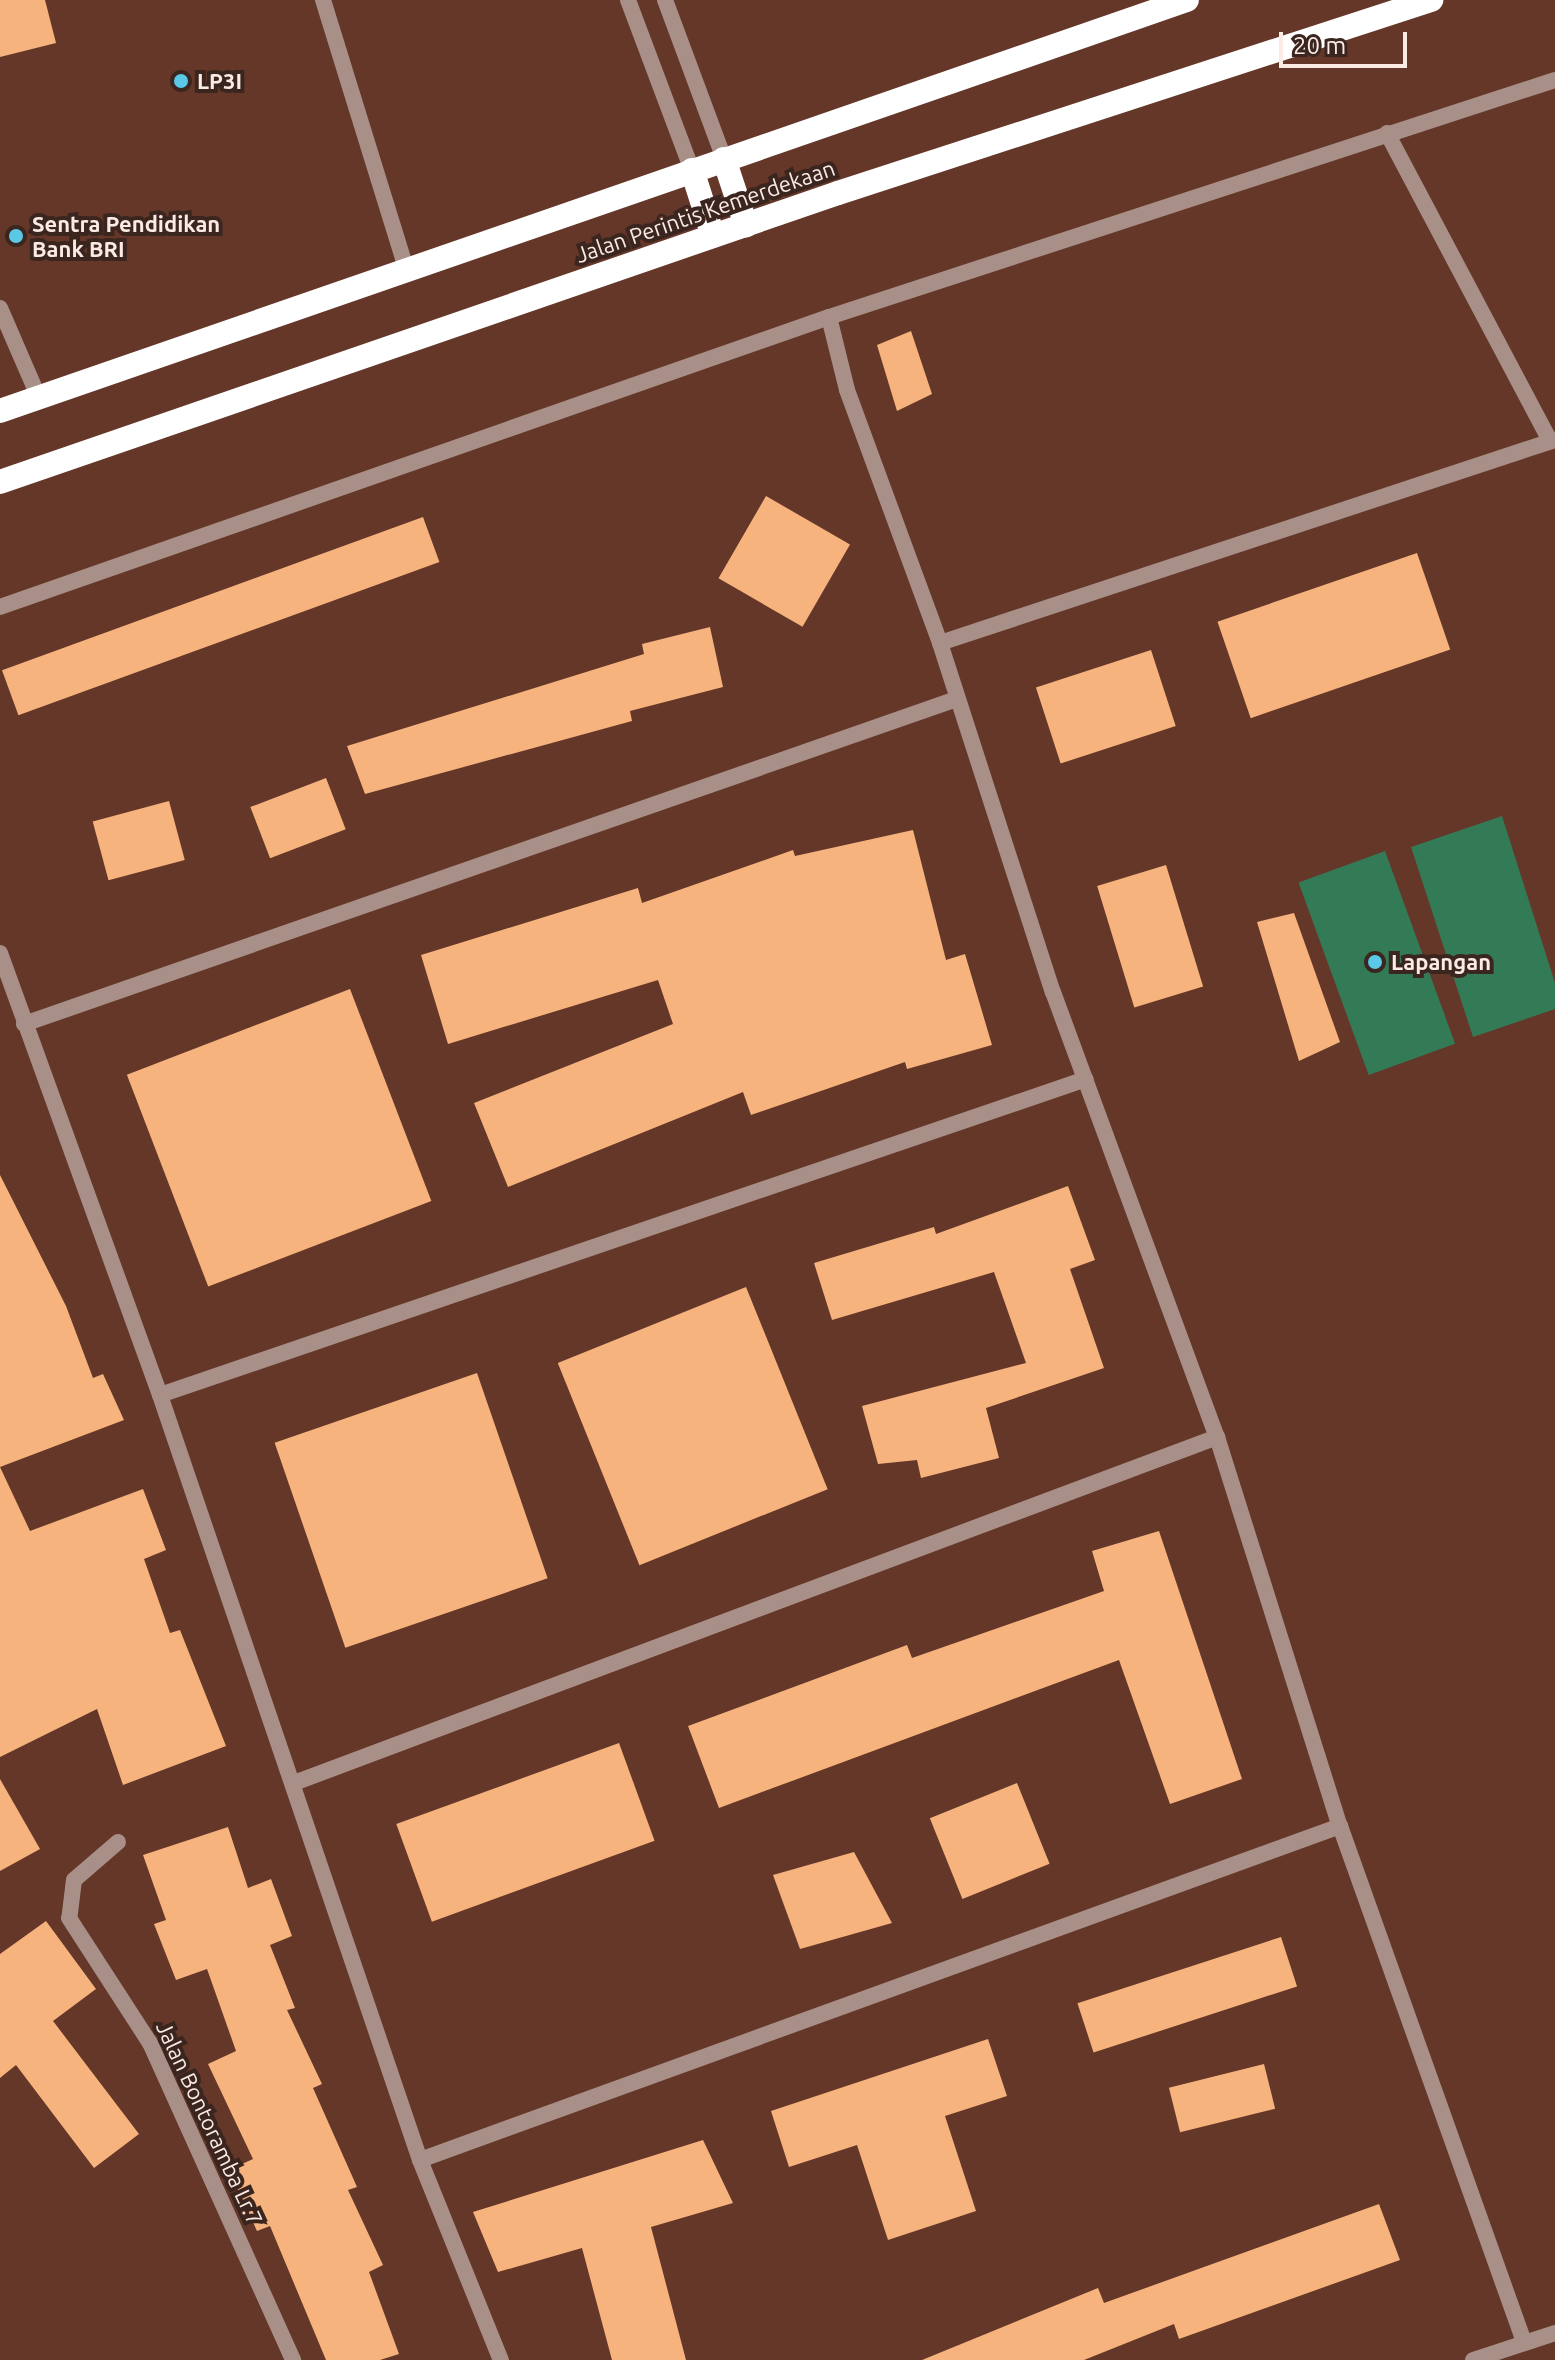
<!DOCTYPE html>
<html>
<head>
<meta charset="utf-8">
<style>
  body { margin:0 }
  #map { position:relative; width:1555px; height:2360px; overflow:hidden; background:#653728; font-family:Ubuntu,sans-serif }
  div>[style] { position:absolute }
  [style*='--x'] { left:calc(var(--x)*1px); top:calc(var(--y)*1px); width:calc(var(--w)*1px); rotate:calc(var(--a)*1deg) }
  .green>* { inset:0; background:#337a56; transform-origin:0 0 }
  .building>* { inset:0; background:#f6b37e; transform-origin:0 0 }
  .lane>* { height:16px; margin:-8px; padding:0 8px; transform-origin:8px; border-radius:8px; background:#a89088 }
  .street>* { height:16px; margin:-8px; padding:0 8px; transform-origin:8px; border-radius:8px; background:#a89088 }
  .highway>* { height:24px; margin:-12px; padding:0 12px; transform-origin:12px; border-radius:12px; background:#fff }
  .dots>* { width:22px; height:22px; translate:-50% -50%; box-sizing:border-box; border:4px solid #3b261f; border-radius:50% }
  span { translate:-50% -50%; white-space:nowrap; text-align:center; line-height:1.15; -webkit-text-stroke:8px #3b261f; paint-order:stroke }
  .poi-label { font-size:22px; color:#fcebe5; font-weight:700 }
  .left { translate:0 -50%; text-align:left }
  .street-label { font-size:22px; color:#fcebe5 }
  .scale { position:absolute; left:1279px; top:32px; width:128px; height:36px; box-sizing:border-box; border:4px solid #fcebe5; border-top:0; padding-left:10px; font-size:24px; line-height:28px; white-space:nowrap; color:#fcebe5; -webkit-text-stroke:6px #3b261f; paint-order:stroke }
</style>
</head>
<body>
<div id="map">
  <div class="green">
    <i style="clip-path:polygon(1502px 816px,1555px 983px,1555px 1009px,1473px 1037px,1411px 847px)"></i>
    <i style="left:1385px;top:851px;width:205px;height:92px;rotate:70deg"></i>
  </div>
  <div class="building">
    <i style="clip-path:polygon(0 0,45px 0,56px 43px,0 57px)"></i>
    <i style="clip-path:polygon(911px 331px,932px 394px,897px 411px,877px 345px)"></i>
    <i style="left:766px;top:496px;width:97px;height:95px;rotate:30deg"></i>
    <i style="left:423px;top:517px;width:48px;height:448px;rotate:70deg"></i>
    <i style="left:1417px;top:553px;width:102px;height:211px;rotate:71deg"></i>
    <i style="clip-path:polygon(710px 627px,723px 687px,630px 711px,632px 721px,365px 794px,347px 746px,644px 654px,642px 644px)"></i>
    <i style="left:1151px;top:650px;width:80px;height:121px;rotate:72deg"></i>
    <i style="left:326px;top:778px;width:55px;height:81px;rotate:69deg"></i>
    <i style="left:169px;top:801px;width:61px;height:79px;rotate:75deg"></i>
    <i style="clip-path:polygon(913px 830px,946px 960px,965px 954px,992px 1045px,907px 1069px,905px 1062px,751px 1115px,743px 1092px,508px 1187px,474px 1103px,673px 1024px,658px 980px,448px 1044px,421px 955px,638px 888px,642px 903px,793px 850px,795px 856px)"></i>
    <i style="left:1166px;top:865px;width:127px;height:72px;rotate:73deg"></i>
    <i style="clip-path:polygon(1294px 913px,1340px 1042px,1299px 1061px,1257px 922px)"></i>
    <i style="left:350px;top:989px;width:227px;height:239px;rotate:69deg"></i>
    <i style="clip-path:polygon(0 1175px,66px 1306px,93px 1378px,103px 1374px,124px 1420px,0 1467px,30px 1531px,143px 1489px,166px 1550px,144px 1559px,170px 1633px,180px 1630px,226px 1746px,123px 1785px,97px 1709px,0 1757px)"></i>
    <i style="clip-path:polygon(1068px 1186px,1095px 1260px,1070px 1269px,1104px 1368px,986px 1408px,999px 1458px,921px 1478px,917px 1460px,878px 1464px,862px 1406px,1026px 1363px,994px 1272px,832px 1320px,814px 1263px,934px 1227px,936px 1234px)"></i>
    <i style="left:746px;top:1287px;width:218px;height:203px;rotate:68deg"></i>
    <i style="left:477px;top:1373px;width:217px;height:214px;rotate:71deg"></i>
    <i style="clip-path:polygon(1159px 1531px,1242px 1779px,1170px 1804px,1119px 1660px,719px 1808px,688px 1726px,907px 1645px,912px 1658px,1104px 1591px,1092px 1551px)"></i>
    <i style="left:619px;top:1743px;width:104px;height:237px;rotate:70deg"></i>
    <i style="clip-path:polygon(0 1779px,40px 1849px,0 1871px)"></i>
    <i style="left:1017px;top:1783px;width:87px;height:94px;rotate:68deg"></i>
    <i style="clip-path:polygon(228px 1827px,248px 1888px,271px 1879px,292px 1936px,270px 1945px,295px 2008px,287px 2010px,322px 2084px,313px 2088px,357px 2187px,348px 2190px,383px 2265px,369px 2272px,399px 2354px,380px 2360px,326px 2360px,270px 2226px,257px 2231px,229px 2170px,253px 2159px,208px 2064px,236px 2051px,207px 1969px,176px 1980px,154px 1924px,166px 1920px,143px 1855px)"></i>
    <i style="clip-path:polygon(854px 1852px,892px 1923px,800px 1949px,773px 1875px)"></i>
    <i style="clip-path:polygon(46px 1921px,96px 1989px,53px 2021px,139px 2134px,94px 2168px,16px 2065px,0 2078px,0 1954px)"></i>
    <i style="left:1281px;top:1937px;width:52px;height:214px;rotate:72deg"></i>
    <i style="clip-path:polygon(988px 2039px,1007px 2096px,945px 2116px,976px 2211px,888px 2240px,857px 2145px,789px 2167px,771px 2111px)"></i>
    <i style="left:1264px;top:2064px;width:46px;height:98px;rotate:76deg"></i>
    <i style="clip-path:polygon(703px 2140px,733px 2203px,651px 2227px,686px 2360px,612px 2360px,582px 2248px,498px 2272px,473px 2212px)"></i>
    <i style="clip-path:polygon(1379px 2204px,1400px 2260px,1179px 2339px,1174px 2324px,1084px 2360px,922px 2360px,1098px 2288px,1104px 2303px)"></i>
  </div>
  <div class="lane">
    <i style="--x:628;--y:0;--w:182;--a:69.4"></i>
    <i style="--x:665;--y:0;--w:170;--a:69.6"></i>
    <i style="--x:0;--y:308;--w:98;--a:66.6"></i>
  </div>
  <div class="street">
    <i style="--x:323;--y:0;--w:281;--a:72.8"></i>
    <i style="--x:1387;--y:133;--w:348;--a:62.1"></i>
    <i style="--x:829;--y:317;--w:75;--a:76.1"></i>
    <i style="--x:847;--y:390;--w:270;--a:69.8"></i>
    <i style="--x:940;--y:643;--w:367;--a:72.1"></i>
    <i style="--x:1053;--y:992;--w:474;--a:69.8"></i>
    <i style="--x:1217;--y:1437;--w:408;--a:72.5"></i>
    <i style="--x:1340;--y:1826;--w:548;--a:70.37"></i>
    <i style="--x:0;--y:607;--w:878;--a:-19.28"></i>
    <i style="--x:829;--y:317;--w:764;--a:-18.08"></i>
    <i style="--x:940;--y:643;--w:648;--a:-18.27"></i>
    <i style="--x:0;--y:953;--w:470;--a:70.1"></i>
    <i style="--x:160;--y:1395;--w:808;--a:71.23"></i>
    <i style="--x:420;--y:2160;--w:216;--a:68"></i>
    <i style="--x:24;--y:1024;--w:988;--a:-19.21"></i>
    <i style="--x:160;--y:1395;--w:978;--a:-18.84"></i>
    <i style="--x:294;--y:1783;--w:986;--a:-20.55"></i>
    <i style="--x:118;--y:1842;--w:58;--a:139.2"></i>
    <i style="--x:74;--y:1880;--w:38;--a:97"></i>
    <i style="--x:69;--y:1918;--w:149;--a:57.1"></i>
    <i style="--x:150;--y:2043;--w:348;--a:65.7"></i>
    <i style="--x:420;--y:2160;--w:979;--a:-19.95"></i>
    <i style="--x:1473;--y:2360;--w:86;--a:-18.2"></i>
  </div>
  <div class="highway">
    <i style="--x:724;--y:159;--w:70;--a:71.6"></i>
    <i style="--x:692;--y:170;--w:69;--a:72.3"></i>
    <i style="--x:0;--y:411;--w:1256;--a:-19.1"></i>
    <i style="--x:0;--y:482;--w:886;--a:-19.03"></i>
    <i style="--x:838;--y:193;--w:624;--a:-18.03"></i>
  </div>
  <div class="dots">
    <i style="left:181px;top:81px;background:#5ac8e6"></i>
    <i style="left:16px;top:236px;background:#5ac8e6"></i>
    <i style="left:1375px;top:962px;background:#5ac8e6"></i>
  </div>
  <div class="poi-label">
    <span class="left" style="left:197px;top:81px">LP3I</span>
    <span class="left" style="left:32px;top:236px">Sentra Pendidikan<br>Bank BRI</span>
    <span class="left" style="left:1391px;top:962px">Lapangan</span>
  </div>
  <div class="street-label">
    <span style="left:705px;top:211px;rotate:-19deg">Jalan Perintis Kemerdekaan</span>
    <span style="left:210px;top:2123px;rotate:65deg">Jalan Bontoramba Lr.7</span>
  </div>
  <div class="scale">20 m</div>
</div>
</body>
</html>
